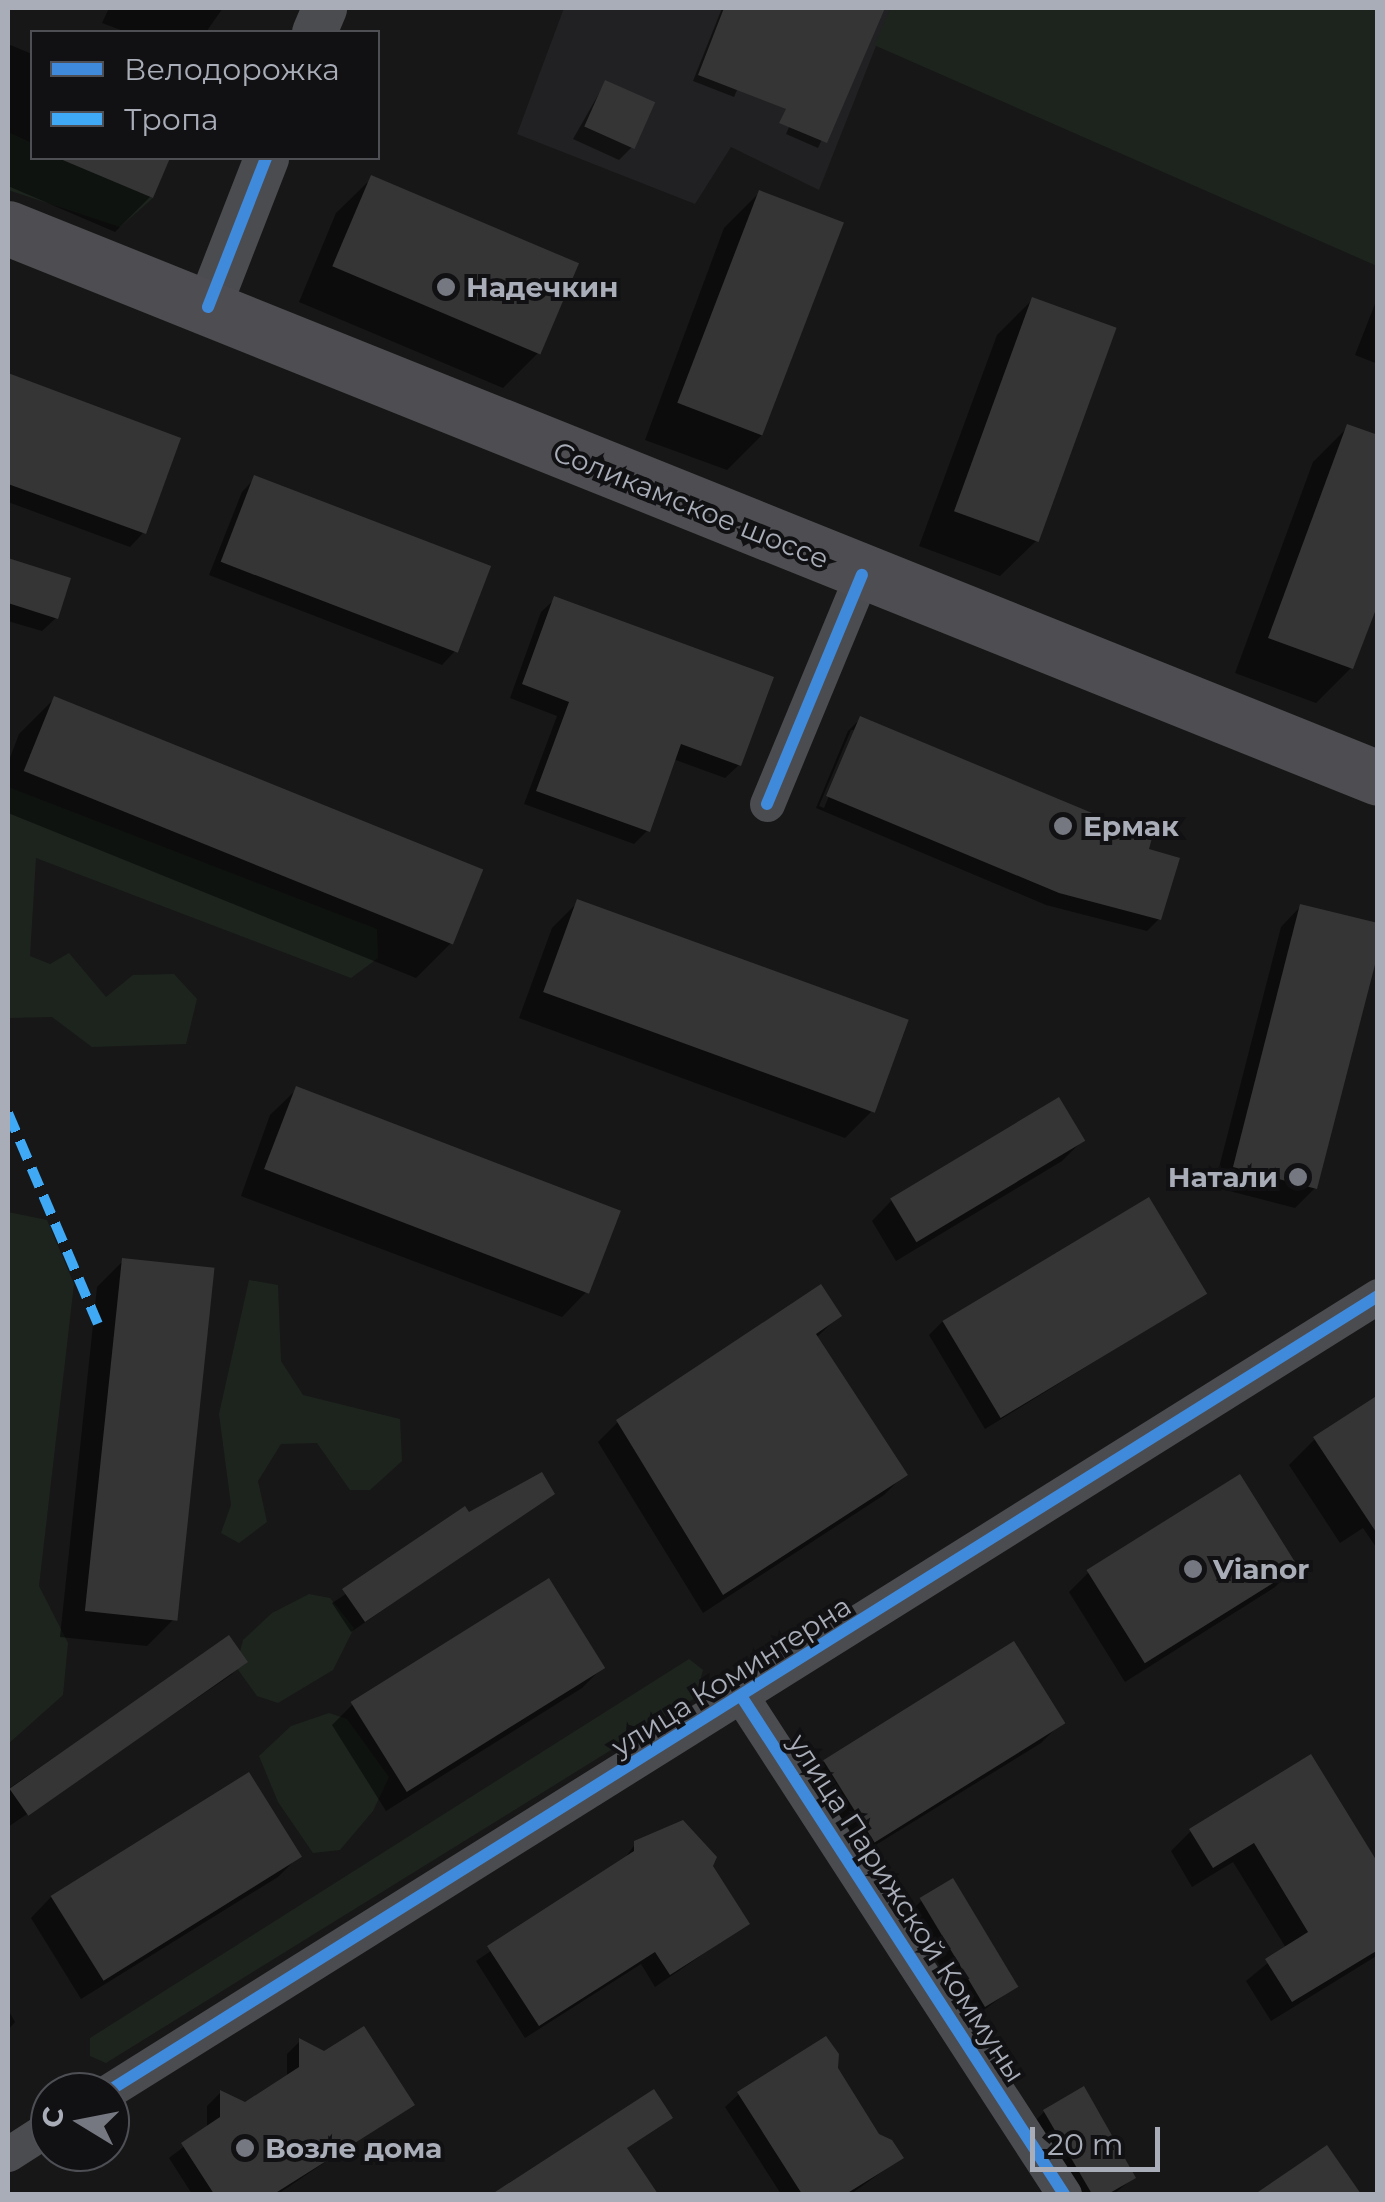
<!DOCTYPE html>
<html>
<head>
<meta charset="utf-8">
<style>
  body { margin:0 }
  #map { position:relative; width:1385px; height:2202px; overflow:hidden; background:#171717; font-family:Montserrat,sans-serif }
  div>[style] { position:absolute }
  [style*='--x'] { left:calc(var(--x)*1px); top:calc(var(--y)*1px); width:calc(var(--w)*1px); rotate:calc(var(--a)*1deg) }
  .built>* { inset:0; background:#212123 }
  .green>* { inset:0; background:#1d241e }
  .shadow>* { inset:0; background:#0007 }
  .building>* { inset:0; background:#353536; transform-origin:0 0 }
  .minor>* { height:35px; margin:-17.5px; padding:0 17.5px; transform-origin:17.5px; border-radius:17.5px; background:#4b4c50 }
  .tertiary>* { height:45px; margin:-22.5px; padding:0 22.5px; transform-origin:22.5px; border-radius:22.5px; background:#4b4c50 }
  .trunk>* { height:55px; margin:-27.5px; padding:0 27.5px; transform-origin:27.5px; border-radius:27.5px; background:#4e4e52 }
  .quiet>* { height:10px; margin-top:-5px; transform-origin:0; background:repeating-linear-gradient(90deg,#3fa9f5 0 20px,transparent 0 30px) }
  .cycleway>* { height:12px; margin:-6px; padding:0 6px; transform-origin:6px; border-radius:6px; background:#408adc }
  .dots>* { width:28px; height:28px; translate:-50% -50%; box-sizing:border-box; border:5px solid #111113; border-radius:50% }
  span { translate:-50% -50%; white-space:nowrap; text-align:center; line-height:1.15; -webkit-text-stroke:8px #111113; paint-order:stroke }
  .poi-label { font-size:28px; color:#a8adb8; font-weight:700 }
  .left { translate:0 -50%; text-align:left }
  .right { translate:-100% -50%; text-align:right }
  .street-label { font-size:28px; color:#a8adb8 }
  .frame { position:absolute; inset:0; border:10px solid #a8adb8; pointer-events:none }
  .legend { position:absolute; left:30px; top:30px; width:350px; height:130px; box-sizing:border-box; background:#111113; border:2px solid #4d4f55; margin:0; padding:12px 18px; list-style:none; font-size:30px; color:#a8adb8 }
  .legend li { display:flex; align-items:center; gap:20px; height:50px }
  .legend b { width:50px; border:2px solid #4d4f55 }
  .north { position:absolute; left:30px; top:2072px; width:100px; height:100px; box-sizing:border-box; background:#111113; border:2px solid #4d4f55; border-radius:50%; rotate:280deg; font-size:28px; font-weight:700; line-height:40px; text-align:center; color:#a8adb8 }
  .north::after { content:''; display:block; margin:auto; width:35px; height:45px; background:#757880; clip-path:polygon(50% 0,100% 100%,50% 72%,0 100%) }
  .scale { position:absolute; left:1030px; top:2127px; width:130px; height:45px; box-sizing:border-box; border:5px solid #a8adb8; border-top:0; padding-left:12px; font-size:30px; line-height:35px; white-space:nowrap; color:#a8adb8; -webkit-text-stroke:8px #111113; paint-order:stroke }
</style>
</head>
<body>
<div id="map">
  <div class="built">
    <i style="clip-path:polygon(564px 8px,891px 8px,819px 190px,731px 147px,695px 204px,517px 134px)"></i>
  </div>
  <div class="green">
    <i style="clip-path:polygon(891px 8px,1377px 8px,1377px 266px,874px 45px)"></i>
    <i style="clip-path:polygon(8px 132px,32px 143px,32px 158px,64px 158px,153px 198px,120px 227px,8px 190px)"></i>
    <i style="clip-path:polygon(8px 787px,377px 929px,378px 958px,351px 978px,36px 858px,30px 956px,50px 964px,69px 953px,106px 997px,133px 975px,174px 974px,197px 999px,186px 1044px,92px 1047px,52px 1017px,8px 1018px)"></i>
    <i style="clip-path:polygon(8px 1212px,47px 1220px,74px 1284px,39px 1586px,68px 1643px,63px 1695px,8px 1744px)"></i>
    <i style="clip-path:polygon(249px 1280px,278px 1285px,281px 1361px,303px 1395px,400px 1419px,402px 1461px,370px 1490px,350px 1490px,317px 1443px,281px 1444px,258px 1481px,267px 1522px,239px 1543px,221px 1533px,231px 1505px,219px 1414px)"></i>
    <i style="clip-path:polygon(309px 1594px,330px 1598px,354px 1628px,333px 1670px,278px 1703px,257px 1696px,236px 1667px,243px 1640px,272px 1613px)"></i>
    <i style="clip-path:polygon(689px 1659px,703px 1670px,695px 1698px,106px 2063px,90px 2056px,90px 2038px)"></i>
    <i style="clip-path:polygon(329px 1713px,347px 1719px,389px 1777px,373px 1811px,340px 1850px,313px 1853px,278px 1802px,259px 1756px,291px 1726px)"></i>
  </div>
  <div class="shadow">
    <i style="clip-path:polygon(109px 8px,223px 8px,206px 32px,126px 32px,102px 23px)"></i>
    <i style="clip-path:polygon(722px 8px,772px 8px,734px 97px,693px 81px)"></i>
    <i style="clip-path:polygon(841px 8px,883px 8px,818px 148px,786px 134px)"></i>
    <i style="clip-path:polygon(8px 44px,32px 54px,32px 158px,167px 158px,151px 196px,115px 232px,8px 186px)"></i>
    <i style="clip-path:polygon(605px 83px,633px 146px,619px 160px,573px 139px)"></i>
    <i style="clip-path:polygon(372px 178px,538px 353px,503px 388px,299px 302px,336px 213px)"></i>
    <i style="clip-path:polygon(759px 193px,763px 434px,727px 470px,645px 440px,724px 228px)"></i>
    <i style="clip-path:polygon(1378px 296px,1378px 364px,1355px 355px)"></i>
    <i style="clip-path:polygon(1032px 300px,1036px 541px,1000px 576px,919px 546px,997px 335px)"></i>
    <i style="clip-path:polygon(8px 376px,178px 439px,143px 533px,130px 547px,8px 502px)"></i>
    <i style="clip-path:polygon(1348px 427px,1351px 668px,1316px 703px,1235px 673px,1313px 462px)"></i>
    <i style="clip-path:polygon(255px 478px,455px 651px,442px 665px,209px 575px,242px 492px)"></i>
    <i style="clip-path:polygon(8px 560px,68px 580px,56px 618px,42px 631px,8px 621px)"></i>
    <i style="clip-path:polygon(555px 599px,739px 765px,725px 778px,673px 759px,648px 830px,634px 844px,524px 804px,557px 716px,510px 698px,541px 612px)"></i>
    <i style="clip-path:polygon(54px 699px,452px 942px,416px 978px,8px 813px,8px 763px,19px 734px)"></i>
    <i style="clip-path:polygon(evenodd,861px 718px,1146px 850px,1159px 919px,1147px 931px,1046px 905px,816px 808px,848px 731px,861px 718px,851px 730px,857px 730px,824px 808px,819px 806px,851px 730px)"></i>
    <i style="clip-path:polygon(578px 902px,871px 1112px,845px 1138px,519px 1018px,552px 928px)"></i>
    <i style="clip-path:polygon(1301px 906px,1315px 1188px,1295px 1208px,1214px 1187px,1281px 927px)"></i>
    <i style="clip-path:polygon(297px 1089px,588px 1290px,562px 1317px,241px 1196px,270px 1115px)"></i>
    <i style="clip-path:polygon(1082px 1141px,1062px 1161px,896px 1261px,872px 1221px,892px 1200px)"></i>
    <i style="clip-path:polygon(123px 1261px,173px 1620px,147px 1646px,60px 1637px,97px 1287px)"></i>
    <i style="clip-path:polygon(1204px 1294px,985px 1429px,929px 1335px,943px 1321px)"></i>
    <i style="clip-path:polygon(839px 1316px,816px 1338px,904px 1475px,884px 1495px,703px 1613px,598px 1442px,618px 1422px)"></i>
    <i style="clip-path:polygon(1378px 1398px,1378px 1550px,1363px 1528px,1340px 1543px,1289px 1465px,1315px 1439px)"></i>
    <i style="clip-path:polygon(552px 1493px,351px 1632px,332px 1603px,468px 1515px)"></i>
    <i style="clip-path:polygon(1295px 1567px,1275px 1587px,1125px 1682px,1069px 1592px,1089px 1572px)"></i>
    <i style="clip-path:polygon(229px 1638px,244px 1661px,231px 1675px,8px 1827px,8px 1789px)"></i>
    <i style="clip-path:polygon(602px 1668px,582px 1688px,386px 1811px,332px 1725px,352px 1705px)"></i>
    <i style="clip-path:polygon(1061px 1723px,1041px 1743px,853px 1859px,805px 1781px,825px 1761px)"></i>
    <i style="clip-path:polygon(1310px 1758px,1378px 1868px,1378px 1955px,1271px 2021px,1246px 1981px,1286px 1948px,1233px 1862px,1192px 1887px,1171px 1851px,1191px 1831px)"></i>
    <i style="clip-path:polygon(248px 1776px,298px 1857px,278px 1877px,81px 1999px,31px 1918px,51px 1897px)"></i>
    <i style="clip-path:polygon(636px 1843px,710px 1867px,747px 1924px,655px 1987px,641px 1964px,525px 2038px,476px 1961px,622px 1862px)"></i>
    <i style="clip-path:polygon(921px 1901px,1016px 1986px,972px 2019px,908px 1914px)"></i>
    <i style="clip-path:polygon(8px 2010px,15px 2022px,8px 2030px)"></i>
    <i style="clip-path:polygon(300px 2041px,411px 2104px,278px 2194px,192px 2194px,169px 2158px,207px 2129px,207px 2106px,220px 2093px,245px 2105px,287px 2078px,287px 2054px)"></i>
    <i style="clip-path:polygon(835px 2069px,877px 2136px,901px 2158px,851px 2194px,781px 2194px,725px 2107px,739px 2094px)"></i>
    <i style="clip-path:polygon(653px 2093px,624px 2149px,655px 2194px,497px 2194px)"></i>
    <i style="clip-path:polygon(1044px 2112px,1133px 2178px,1114px 2194px,1071px 2194px,1031px 2125px)"></i>
  </div>
  <div class="building">
    <i style="clip-path:polygon(724px 8px,885px 8px,827px 143px,779px 123px,786px 109px,698px 75px)"></i>
    <i style="left:605px;top:80px;width:55px;height:51px;rotate:24deg"></i>
    <i style="clip-path:polygon(58px 158px,170px 158px,153px 198px)"></i>
    <i style="left:371px;top:175px;width:226px;height:99px;rotate:23deg"></i>
    <i style="left:759px;top:190px;width:91px;height:228px;rotate:21deg"></i>
    <i style="left:1032px;top:297px;width:90px;height:228px;rotate:20deg"></i>
    <i style="clip-path:polygon(8px 373px,181px 438px,146px 534px,8px 484px)"></i>
    <i style="clip-path:polygon(1347px 424px,1378px 435px,1378px 604px,1353px 669px,1268px 638px)"></i>
    <i style="left:254px;top:475px;width:254px;height:93px;rotate:21deg"></i>
    <i style="clip-path:polygon(8px 558px,71px 578px,58px 619px,8px 603px)"></i>
    <i style="clip-path:polygon(554px 596px,774px 677px,741px 766px,681px 744px,650px 832px,536px 791px,569px 702px,522px 684px)"></i>
    <i style="left:54px;top:696px;width:463px;height:81px;rotate:22deg"></i>
    <i style="clip-path:polygon(860px 716px,1152px 838px,1149px 849px,1180px 858px,1161px 920px,1059px 893px,826px 796px)"></i>
    <i style="left:577px;top:899px;width:353px;height:99px;rotate:20deg"></i>
    <i style="clip-path:polygon(1300px 904px,1378px 923px,1378px 953px,1317px 1189px,1233px 1167px)"></i>
    <i style="left:296px;top:1086px;width:348px;height:89px;rotate:21deg"></i>
    <i style="left:1059px;top:1097px;width:51px;height:197px;rotate:59deg"></i>
    <i style="left:1149px;top:1197px;width:113px;height:241px;rotate:59deg"></i>
    <i style="left:122px;top:1258px;width:93px;height:355px;rotate:6deg"></i>
    <i style="clip-path:polygon(821px 1284px,842px 1316px,816px 1334px,908px 1475px,723px 1595px,616px 1420px)"></i>
    <i style="clip-path:polygon(1378px 1395px,1378px 1535px,1313px 1437px)"></i>
    <i style="clip-path:polygon(542px 1472px,555px 1494px,365px 1622px,342px 1589px,465px 1506px,469px 1512px)"></i>
    <i style="left:1240px;top:1474px;width:110px;height:181px;rotate:58deg"></i>
    <i style="left:549px;top:1578px;width:106px;height:234px;rotate:58deg"></i>
    <i style="left:229px;top:1635px;width:33px;height:268px;rotate:55deg"></i>
    <i style="left:1014px;top:1641px;width:97px;height:225px;rotate:58deg"></i>
    <i style="clip-path:polygon(1311px 1754px,1378px 1863px,1378px 1950px,1292px 2002px,1265px 1959px,1308px 1932px,1254px 1843px,1213px 1868px,1189px 1829px)"></i>
    <i style="left:249px;top:1772px;width:100px;height:234px;rotate:58deg"></i>
    <i style="clip-path:polygon(683px 1820px,717px 1857px,713px 1866px,750px 1924px,670px 1975px,655px 1952px,539px 2026px,487px 1946px,634px 1851px,634px 1841px)"></i>
    <i style="left:953px;top:1878px;width:127px;height:39px;rotate:59deg"></i>
    <i style="clip-path:polygon(364px 2026px,415px 2105px,274px 2194px,214px 2194px,181px 2143px,220px 2117px,220px 2090px,245px 2102px,299px 2067px,299px 2038px,324px 2051px)"></i>
    <i style="clip-path:polygon(826px 2036px,839px 2054px,838px 2068px,879px 2134px,892px 2140px,904px 2158px,846px 2194px,802px 2194px,737px 2092px)"></i>
    <i style="clip-path:polygon(1084px 2086px,1136px 2178px,1108px 2194px,1092px 2194px,1043px 2110px)"></i>
    <i style="clip-path:polygon(654px 2089px,673px 2118px,627px 2148px,658px 2194px,492px 2194px)"></i>
    <i style="clip-path:polygon(1327px 2145px,1361px 2194px,1255px 2194px)"></i>
  </div>
  <div class="minor">
    <i style="--x:767;--y:804;--w:248;--a:-67.5"></i>
    <i style="--x:743;--y:1699;--w:590;--a:57.04"></i>
    <i style="--x:107;--y:2092;--w:1500;--a:-32.06"></i>
    <i style="--x:8;--y:2154;--w:50;--a:-32.7"></i>
  </div>
  <div class="tertiary">
    <i style="--x:314;--y:32;--w:26;--a:-67"></i>
    <i style="--x:208;--y:307;--w:160;--a:-68.7"></i>
  </div>
  <div class="trunk">
    <i style="--x:8;--y:228;--w:1476;--a:21.87"></i>
  </div>
  <div class="quiet">
    <i style="--x:8;--y:1113;--w:229;--a:66.9"></i>
  </div>
  <div class="cycleway">
    <i style="--x:208;--y:307;--w:160;--a:-68.7"></i>
    <i style="--x:767;--y:804;--w:248;--a:-67.5"></i>
    <i style="--x:743;--y:1699;--w:590;--a:57.04"></i>
    <i style="--x:107;--y:2092;--w:1500;--a:-32.06"></i>
  </div>
  <div class="dots">
    <i style="left:446px;top:287px;background:#757880"></i>
    <i style="left:1063px;top:826px;background:#757880"></i>
    <i style="left:1298px;top:1177px;background:#757880"></i>
    <i style="left:1193px;top:1569px;background:#757880"></i>
    <i style="left:245px;top:2148px;background:#757880"></i>
  </div>
  <div class="poi-label">
    <span class="left" style="left:466px;top:287px">Надечкин</span>
    <span class="left" style="left:1083px;top:826px">Ермак</span>
    <span class="right" style="left:1278px;top:1177px">Натали</span>
    <span class="left" style="left:1213px;top:1569px">Vianor</span>
    <span class="left" style="left:265px;top:2148px">Возле дома</span>
  </div>
  <div class="street-label">
    <span style="left:691px;top:505px;rotate:22deg">Соликамское шоссе</span>
    <span style="left:731px;top:1676px;rotate:-32deg">улица Коминтерна</span>
    <span style="left:907px;top:1908px;rotate:57deg">улица Парижской Коммуны</span>
  </div>
  <div class="frame"></div>
  <ul class="legend">
  <li><b style="height:12px;background:#408adc"></b>Велодорожка</li>
  <li><b style="height:12px;background:#3fa9f5"></b>Тропа</li>
  </ul>
  <div class="north">С</div>
  <div class="scale">20 m</div>
</div>
</body>
</html>
